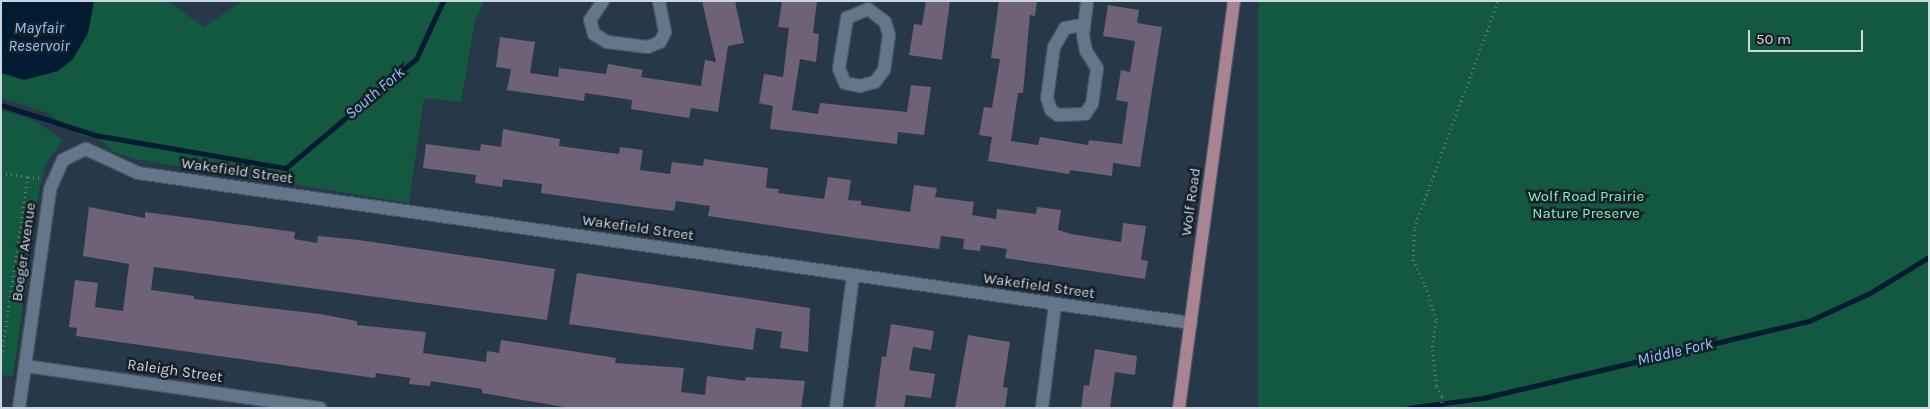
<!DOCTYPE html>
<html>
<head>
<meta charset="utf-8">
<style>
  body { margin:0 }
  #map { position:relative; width:1930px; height:409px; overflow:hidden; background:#273849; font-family:Karla,sans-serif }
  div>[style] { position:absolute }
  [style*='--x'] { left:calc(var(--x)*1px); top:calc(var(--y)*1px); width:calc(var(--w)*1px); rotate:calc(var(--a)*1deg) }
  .green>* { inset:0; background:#125940; transform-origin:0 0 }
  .water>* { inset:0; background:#031a33 }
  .stream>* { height:4.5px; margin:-2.25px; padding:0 2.25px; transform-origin:2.25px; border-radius:2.25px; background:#031a33 }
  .building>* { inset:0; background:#6f6177 }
  .path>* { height:2.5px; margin-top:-1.25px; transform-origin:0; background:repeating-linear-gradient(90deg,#687685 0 1px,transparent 0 5px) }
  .roads { filter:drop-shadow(1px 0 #485664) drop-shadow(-1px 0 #485664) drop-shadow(0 1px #485664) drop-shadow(0 -1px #485664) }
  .minor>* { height:12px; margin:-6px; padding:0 6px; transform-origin:6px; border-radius:6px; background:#64778a }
  .major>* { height:12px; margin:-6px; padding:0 6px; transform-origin:6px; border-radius:6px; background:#ab8494 }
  span { translate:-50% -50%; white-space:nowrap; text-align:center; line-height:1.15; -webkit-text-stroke:5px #171f27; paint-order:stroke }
  .street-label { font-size:15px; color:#ccd6e1 }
  .park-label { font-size:15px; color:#82f2c2 }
  .water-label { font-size:16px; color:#8fc4fe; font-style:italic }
  .frame { position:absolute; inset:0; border:2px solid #ccd6e1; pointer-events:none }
  .scale { position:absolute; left:1748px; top:30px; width:115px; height:22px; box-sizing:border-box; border:2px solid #ccd6e1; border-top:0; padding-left:6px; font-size:15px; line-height:18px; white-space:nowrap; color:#ccd6e1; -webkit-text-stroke:4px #171f27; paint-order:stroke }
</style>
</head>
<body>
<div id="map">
  <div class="green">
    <i style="clip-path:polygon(1px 1px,167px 1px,204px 27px,242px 1px,485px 1px,475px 20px,461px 102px,424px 98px,409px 203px,135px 159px,114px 152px,100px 139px,81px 135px,48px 113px,1px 98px)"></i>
    <i style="left:1258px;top:1px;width:671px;height:411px"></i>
    <i style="clip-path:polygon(1px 110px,33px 120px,63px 140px,47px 162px,39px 190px,13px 376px,1px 375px)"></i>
  </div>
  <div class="water">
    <i style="clip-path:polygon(1px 1px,94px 1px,88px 33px,73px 59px,58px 71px,24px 80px,1px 73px)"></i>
  </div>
  <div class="stream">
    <i style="--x:1;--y:105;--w:99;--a:17.7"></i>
    <i style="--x:95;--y:135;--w:194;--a:9.8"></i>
    <i style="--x:286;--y:168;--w:170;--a:-40"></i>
    <i style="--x:416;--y:59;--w:64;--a:-65"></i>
    <i style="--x:1408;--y:408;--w:76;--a:-7.6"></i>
    <i style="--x:1483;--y:398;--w:335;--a:-13.3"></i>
    <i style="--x:1809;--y:321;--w:69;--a:-24.7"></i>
    <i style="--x:1872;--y:292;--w:67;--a:-31.6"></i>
  </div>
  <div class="building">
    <i style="clip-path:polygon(702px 1px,735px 1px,744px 43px,728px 46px,718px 112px,691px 108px,689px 118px,631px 109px,632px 100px,585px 93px,584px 101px,507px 90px,511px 69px,496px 67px,500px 37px,535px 42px,530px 73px,558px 77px,559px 68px,606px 74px,608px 64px,643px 70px,641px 77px,701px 86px,705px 60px,716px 62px)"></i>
    <i style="clip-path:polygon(782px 1px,817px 1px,813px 33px,819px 34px,816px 62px,800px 59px,792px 110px,818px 114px,820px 103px,907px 112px,911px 85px,931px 87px,924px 135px,898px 132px,897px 144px,770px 129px,773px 106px,759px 103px,764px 74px,783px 77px,789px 28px,778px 27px)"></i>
    <i style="clip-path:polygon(926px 1px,950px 1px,942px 60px,909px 55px,914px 24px,922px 25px)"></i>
    <i style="clip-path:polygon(999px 1px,1037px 1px,1035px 16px,1030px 15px,1023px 93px,1018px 93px,1011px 141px,1038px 145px,1040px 137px,1088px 145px,1089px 140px,1122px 144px,1128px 102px,1116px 100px,1121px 70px,1130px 72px,1135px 41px,1103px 36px,1108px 5px,1139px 10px,1137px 23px,1162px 27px,1140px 167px,1113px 163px,1112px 176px,1070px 170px,1069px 174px,988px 161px,992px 137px,979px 135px,984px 107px,992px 108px,1000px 59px,991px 58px)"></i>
    <i style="clip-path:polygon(503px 129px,560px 139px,559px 146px,619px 154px,620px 147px,643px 150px,640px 170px,670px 174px,672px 162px,703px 166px,704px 159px,768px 168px,766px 188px,779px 189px,778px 193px,824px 199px,828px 177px,851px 180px,848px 200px,861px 201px,861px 205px,910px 212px,914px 185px,937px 188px,935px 197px,974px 202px,972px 215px,996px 219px,997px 209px,1036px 214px,1037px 207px,1061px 210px,1058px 230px,1071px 234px,1121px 242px,1123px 223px,1146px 226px,1141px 260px,1148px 261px,1145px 279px,1005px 258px,1007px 249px,981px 245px,980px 251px,963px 249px,964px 239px,941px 236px,939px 249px,856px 238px,708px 216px,710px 206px,676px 201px,674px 211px,648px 208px,541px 193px,542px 184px,503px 179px,502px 187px,475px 183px,476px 175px,423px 168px,426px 144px,480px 151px,481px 144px,501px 147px)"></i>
    <i style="clip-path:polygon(89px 207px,145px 218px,145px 212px,295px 232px,294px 239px,317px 243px,318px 236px,359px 240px,555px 269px,547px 320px,154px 267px,151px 290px,194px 296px,194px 299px,320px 314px,357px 321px,357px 325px,426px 332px,423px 353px,486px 362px,487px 351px,499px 353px,501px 340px,616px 358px,615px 363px,684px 368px,681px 392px,705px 395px,707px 376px,745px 381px,746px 377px,805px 381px,801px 408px,570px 408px,482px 393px,482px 389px,431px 381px,430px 386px,409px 384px,410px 378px,376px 373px,375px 378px,76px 336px,77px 328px,69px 327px,75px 280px,98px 283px,95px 307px,123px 311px,129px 264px,83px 256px)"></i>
    <i style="clip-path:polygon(577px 273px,810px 308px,808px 352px,780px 348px,782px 332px,756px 328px,753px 350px,569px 324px)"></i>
    <i style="clip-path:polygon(891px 324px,934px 331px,931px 350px,913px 347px,909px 370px,935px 374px,931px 398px,906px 395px,904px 408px,875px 408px,882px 356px,886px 357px)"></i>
    <i style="clip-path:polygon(968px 335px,1010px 342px,1003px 387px,1008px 388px,1005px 408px,955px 408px)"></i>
    <i style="clip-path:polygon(1095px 349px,1137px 356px,1135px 375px,1115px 372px,1110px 408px,1081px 408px,1084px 385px,1089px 386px)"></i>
  </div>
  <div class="path">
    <i style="--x:1;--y:173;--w:27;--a:8"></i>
    <i style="--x:28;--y:177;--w:186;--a:98.3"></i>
    <i style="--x:28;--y:177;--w:11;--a:5"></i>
    <i style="--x:1441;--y:408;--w:12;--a:-85"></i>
    <i style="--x:1442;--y:396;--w:12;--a:-121"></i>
    <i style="--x:1436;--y:386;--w:39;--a:-96"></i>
    <i style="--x:1432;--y:347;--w:27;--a:-82"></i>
    <i style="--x:1436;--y:320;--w:39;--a:-108"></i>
    <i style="--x:1424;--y:283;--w:25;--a:-117"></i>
    <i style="--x:1413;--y:261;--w:33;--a:-88"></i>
    <i style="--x:1414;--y:228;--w:242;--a:-69.7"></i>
  </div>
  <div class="roads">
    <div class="minor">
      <i style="--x:603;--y:1;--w:23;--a:124"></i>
      <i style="--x:590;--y:20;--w:15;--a:74"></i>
      <i style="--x:594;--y:34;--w:15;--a:32"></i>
      <i style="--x:607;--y:42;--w:41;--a:7"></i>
      <i style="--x:648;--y:47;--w:13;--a:-23"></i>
      <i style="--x:660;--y:42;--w:11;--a:-63"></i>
      <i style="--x:665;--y:32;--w:32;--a:-101"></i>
      <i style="--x:868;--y:9;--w:21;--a:37"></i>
      <i style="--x:885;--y:22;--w:14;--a:73"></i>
      <i style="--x:889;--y:35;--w:35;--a:98"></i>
      <i style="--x:884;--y:70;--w:15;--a:127"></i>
      <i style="--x:875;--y:82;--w:16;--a:165"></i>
      <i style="--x:860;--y:86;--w:15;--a:-169"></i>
      <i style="--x:845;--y:83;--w:15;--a:-113"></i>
      <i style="--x:839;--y:69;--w:52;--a:-81.1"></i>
      <i style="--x:847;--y:18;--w:23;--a:-23"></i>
      <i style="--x:1083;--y:25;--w:18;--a:171"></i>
      <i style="--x:1065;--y:28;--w:22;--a:120"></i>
      <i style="--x:1054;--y:47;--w:51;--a:97.8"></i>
      <i style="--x:1047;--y:98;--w:13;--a:72"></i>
      <i style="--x:1051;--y:110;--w:9;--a:36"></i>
      <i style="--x:1058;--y:115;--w:27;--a:-2"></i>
      <i style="--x:1085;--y:114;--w:12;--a:-55"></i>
      <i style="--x:1092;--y:104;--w:36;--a:-82"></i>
      <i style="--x:1097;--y:68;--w:20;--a:-123"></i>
      <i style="--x:1086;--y:51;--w:16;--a:-101"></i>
      <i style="--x:1083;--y:35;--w:34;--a:-83"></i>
      <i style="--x:25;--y:366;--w:298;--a:8.1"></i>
      <i style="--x:19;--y:408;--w:221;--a:-81.9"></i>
      <i style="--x:50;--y:189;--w:32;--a:-66"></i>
      <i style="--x:63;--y:160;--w:25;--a:-26"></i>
      <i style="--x:86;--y:149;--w:57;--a:24.8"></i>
      <i style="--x:138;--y:173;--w:1064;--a:8.11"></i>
      <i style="--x:836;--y:408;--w:133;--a:-82.7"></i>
      <i style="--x:1042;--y:408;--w:104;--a:-82.8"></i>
    </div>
    <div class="major">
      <i style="--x:1179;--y:408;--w:411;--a:-82.3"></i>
    </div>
  </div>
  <div class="street-label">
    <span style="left:237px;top:171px;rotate:8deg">Wakefield Street</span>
    <span style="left:1191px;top:202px;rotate:-82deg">Wolf Road</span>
    <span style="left:638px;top:228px;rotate:8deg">Wakefield Street</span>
    <span style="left:24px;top:252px;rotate:-82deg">Boeger Avenue</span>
    <span style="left:1039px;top:286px;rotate:8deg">Wakefield Street</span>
    <span style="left:175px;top:371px;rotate:8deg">Raleigh Street</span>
  </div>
  <div class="park-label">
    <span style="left:1586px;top:205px">Wolf Road Prairie<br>Nature Preserve</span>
  </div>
  <div class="water-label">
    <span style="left:39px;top:37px">Mayfair<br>Reservoir</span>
    <span style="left:375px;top:93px;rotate:-40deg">South Fork</span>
    <span style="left:1675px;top:352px;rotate:-13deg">Middle Fork</span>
  </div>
  <div class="frame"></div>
  <div class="scale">50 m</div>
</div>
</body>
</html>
